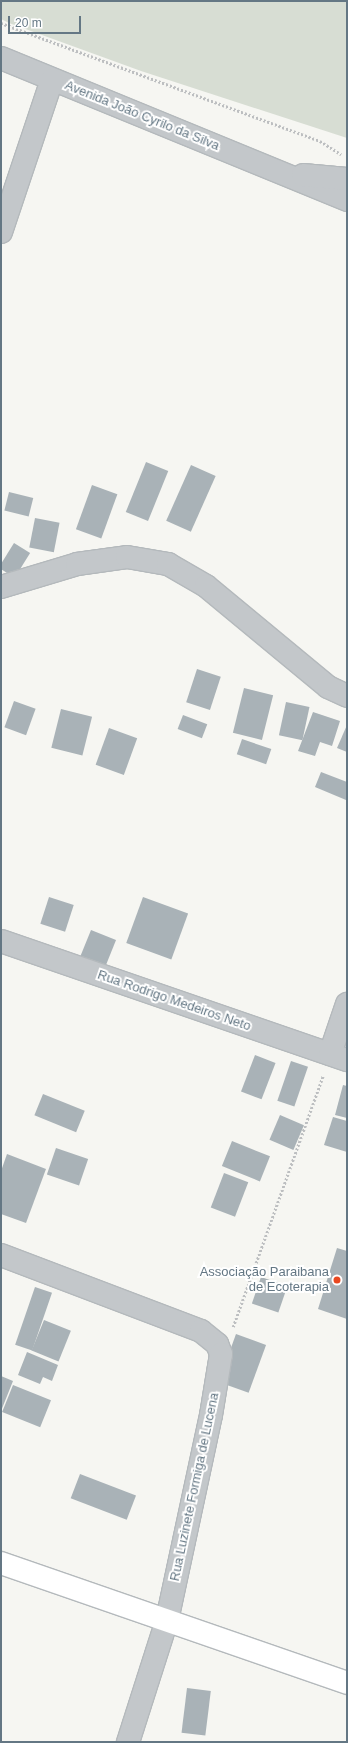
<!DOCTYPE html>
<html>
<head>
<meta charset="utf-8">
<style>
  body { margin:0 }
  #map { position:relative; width:348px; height:1743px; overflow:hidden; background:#f6f6f2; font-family:Helvetica,sans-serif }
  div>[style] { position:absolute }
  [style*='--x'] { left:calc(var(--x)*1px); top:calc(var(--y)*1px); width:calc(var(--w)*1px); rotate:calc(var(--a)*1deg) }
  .green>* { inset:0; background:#d7ddd3 }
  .building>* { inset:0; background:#a9b2b7; transform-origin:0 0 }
  .path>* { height:2.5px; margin-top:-1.25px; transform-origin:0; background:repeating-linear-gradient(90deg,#bdbfc1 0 2px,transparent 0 4px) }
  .roads { filter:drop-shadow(1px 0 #b4b9bc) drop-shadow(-1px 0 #b4b9bc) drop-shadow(0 1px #b4b9bc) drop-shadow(0 -1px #b4b9bc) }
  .minor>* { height:22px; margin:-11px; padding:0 11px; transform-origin:11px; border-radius:11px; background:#c3c7ca }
  .major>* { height:22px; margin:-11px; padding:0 11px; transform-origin:11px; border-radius:11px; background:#fff }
  .dots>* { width:11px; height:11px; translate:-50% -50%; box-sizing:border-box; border:2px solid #fff; border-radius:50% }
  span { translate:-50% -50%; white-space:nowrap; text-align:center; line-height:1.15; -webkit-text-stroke:4px #fff; paint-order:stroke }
  .street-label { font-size:13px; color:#647784 }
  .poi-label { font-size:13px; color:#647784 }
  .right { translate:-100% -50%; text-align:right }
  .frame { position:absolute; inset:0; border:2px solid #647784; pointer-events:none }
  .scale { position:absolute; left:8px; top:16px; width:73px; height:18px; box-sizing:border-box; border:2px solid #647784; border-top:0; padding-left:5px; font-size:12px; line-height:14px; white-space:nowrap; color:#647784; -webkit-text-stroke:3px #fff; paint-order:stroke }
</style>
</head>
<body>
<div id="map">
  <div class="green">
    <i style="clip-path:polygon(1px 1px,347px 1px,347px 138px,141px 71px,9px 23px,1px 19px)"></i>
  </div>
  <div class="building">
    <i style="left:146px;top:462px;width:24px;height:54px;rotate:22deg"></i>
    <i style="left:191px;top:465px;width:27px;height:61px;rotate:24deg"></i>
    <i style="left:92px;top:485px;width:27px;height:47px;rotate:20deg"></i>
    <i style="left:9px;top:492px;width:25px;height:19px;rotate:14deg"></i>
    <i style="left:35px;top:518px;width:25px;height:30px;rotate:11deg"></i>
    <i style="left:14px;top:543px;width:19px;height:29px;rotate:32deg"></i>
    <i style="left:197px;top:669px;width:25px;height:35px;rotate:18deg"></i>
    <i style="left:244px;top:688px;width:30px;height:46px;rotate:14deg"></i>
    <i style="left:14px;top:701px;width:23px;height:28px;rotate:20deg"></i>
    <i style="left:286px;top:702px;width:24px;height:34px;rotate:12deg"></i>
    <i style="left:61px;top:709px;width:32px;height:40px;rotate:14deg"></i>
    <i style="clip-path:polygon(313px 712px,340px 721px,332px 746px,320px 742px,315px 756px,298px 751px)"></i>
    <i style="left:183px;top:715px;width:26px;height:15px;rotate:21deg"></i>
    <i style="clip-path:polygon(347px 725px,347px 752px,337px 748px)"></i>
    <i style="left:109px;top:728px;width:30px;height:39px;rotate:20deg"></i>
    <i style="left:242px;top:739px;width:31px;height:16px;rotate:19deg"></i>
    <i style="clip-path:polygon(321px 772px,347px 782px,346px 800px,315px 787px)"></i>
    <i style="left:49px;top:897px;width:26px;height:28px;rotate:18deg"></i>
    <i style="left:143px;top:897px;width:48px;height:49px;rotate:20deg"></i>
    <i style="left:91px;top:930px;width:27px;height:30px;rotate:22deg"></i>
    <i style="left:255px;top:1055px;width:22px;height:39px;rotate:21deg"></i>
    <i style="left:291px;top:1061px;width:18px;height:42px;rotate:19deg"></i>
    <i style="clip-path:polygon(343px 1085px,347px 1086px,347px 1118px,335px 1115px)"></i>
    <i style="left:43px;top:1094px;width:45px;height:23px;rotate:22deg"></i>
    <i style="left:280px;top:1115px;width:26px;height:27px;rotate:23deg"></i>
    <i style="clip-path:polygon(333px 1117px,347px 1121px,347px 1152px,324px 1145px)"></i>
    <i style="left:232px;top:1141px;width:41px;height:27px;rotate:22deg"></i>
    <i style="left:56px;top:1148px;width:34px;height:28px;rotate:19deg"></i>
    <i style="clip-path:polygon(7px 1154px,46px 1169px,26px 1223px,1px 1214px,1px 1171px)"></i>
    <i style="left:224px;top:1173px;width:26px;height:37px;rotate:21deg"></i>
    <i style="clip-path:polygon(337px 1248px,347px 1251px,347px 1319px,318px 1309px)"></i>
    <i style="left:261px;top:1277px;width:28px;height:28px;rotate:19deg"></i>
    <i style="left:35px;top:1287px;width:18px;height:61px;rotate:19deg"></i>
    <i style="left:44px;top:1320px;width:29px;height:33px;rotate:22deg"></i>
    <i style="left:236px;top:1334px;width:32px;height:51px;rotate:20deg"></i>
    <i style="clip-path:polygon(27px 1352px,58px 1365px,52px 1381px,43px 1377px,40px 1384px,18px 1375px)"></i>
    <i style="clip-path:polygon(1px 1376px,13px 1381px,1px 1411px)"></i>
    <i style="left:13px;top:1385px;width:41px;height:29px;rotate:22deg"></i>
    <i style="left:80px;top:1474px;width:60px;height:26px;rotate:21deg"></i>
    <i style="left:187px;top:1688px;width:24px;height:45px;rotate:7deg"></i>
  </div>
  <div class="path">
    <i style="--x:1;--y:23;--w:340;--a:20.3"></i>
    <i style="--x:320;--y:141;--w:25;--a:32"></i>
    <i style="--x:233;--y:1327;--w:267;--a:-70.3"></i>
  </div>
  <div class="roads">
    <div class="minor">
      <i style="--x:1;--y:58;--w:374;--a:22.3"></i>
      <i style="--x:303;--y:175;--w:44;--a:5.2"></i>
      <i style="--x:1;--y:232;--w:160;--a:-71.5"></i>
      <i style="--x:1;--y:587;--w:79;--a:-16.8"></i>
      <i style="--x:77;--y:564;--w:50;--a:-8"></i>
      <i style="--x:127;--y:557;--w:42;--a:9.7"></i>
      <i style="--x:168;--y:564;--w:44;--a:30.1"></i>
      <i style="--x:206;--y:586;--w:158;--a:39.6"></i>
      <i style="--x:328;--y:687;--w:21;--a:25"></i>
      <i style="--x:1;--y:941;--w:366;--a:19"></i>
      <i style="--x:330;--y:1054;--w:53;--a:-71.2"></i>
      <i style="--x:1;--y:1255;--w:214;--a:20.8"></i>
      <i style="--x:201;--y:1331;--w:21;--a:39"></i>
      <i style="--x:217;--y:1344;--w:11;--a:68"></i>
      <i style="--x:221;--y:1354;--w:62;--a:99.3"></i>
      <i style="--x:211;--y:1415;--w:210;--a:102.1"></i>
      <i style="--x:167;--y:1620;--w:128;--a:107.7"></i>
    </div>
    <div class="major">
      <i style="--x:1;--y:1563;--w:366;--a:19.1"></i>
    </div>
  </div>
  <div class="dots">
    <i style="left:337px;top:1280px;background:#e94820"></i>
  </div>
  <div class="street-label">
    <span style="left:142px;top:116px;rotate:22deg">Avenida João Cyrilo da Silva</span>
    <span style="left:174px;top:1001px;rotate:19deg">Rua Rodrigo Medeiros Neto</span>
    <span style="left:195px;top:1487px;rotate:-78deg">Rua Luzinete Formiga de Lucena</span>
  </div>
  <div class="poi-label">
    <span class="right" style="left:329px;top:1280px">Associação Paraibana<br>de Ecoterapia</span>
  </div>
  <div class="frame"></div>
  <div class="scale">20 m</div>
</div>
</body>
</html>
